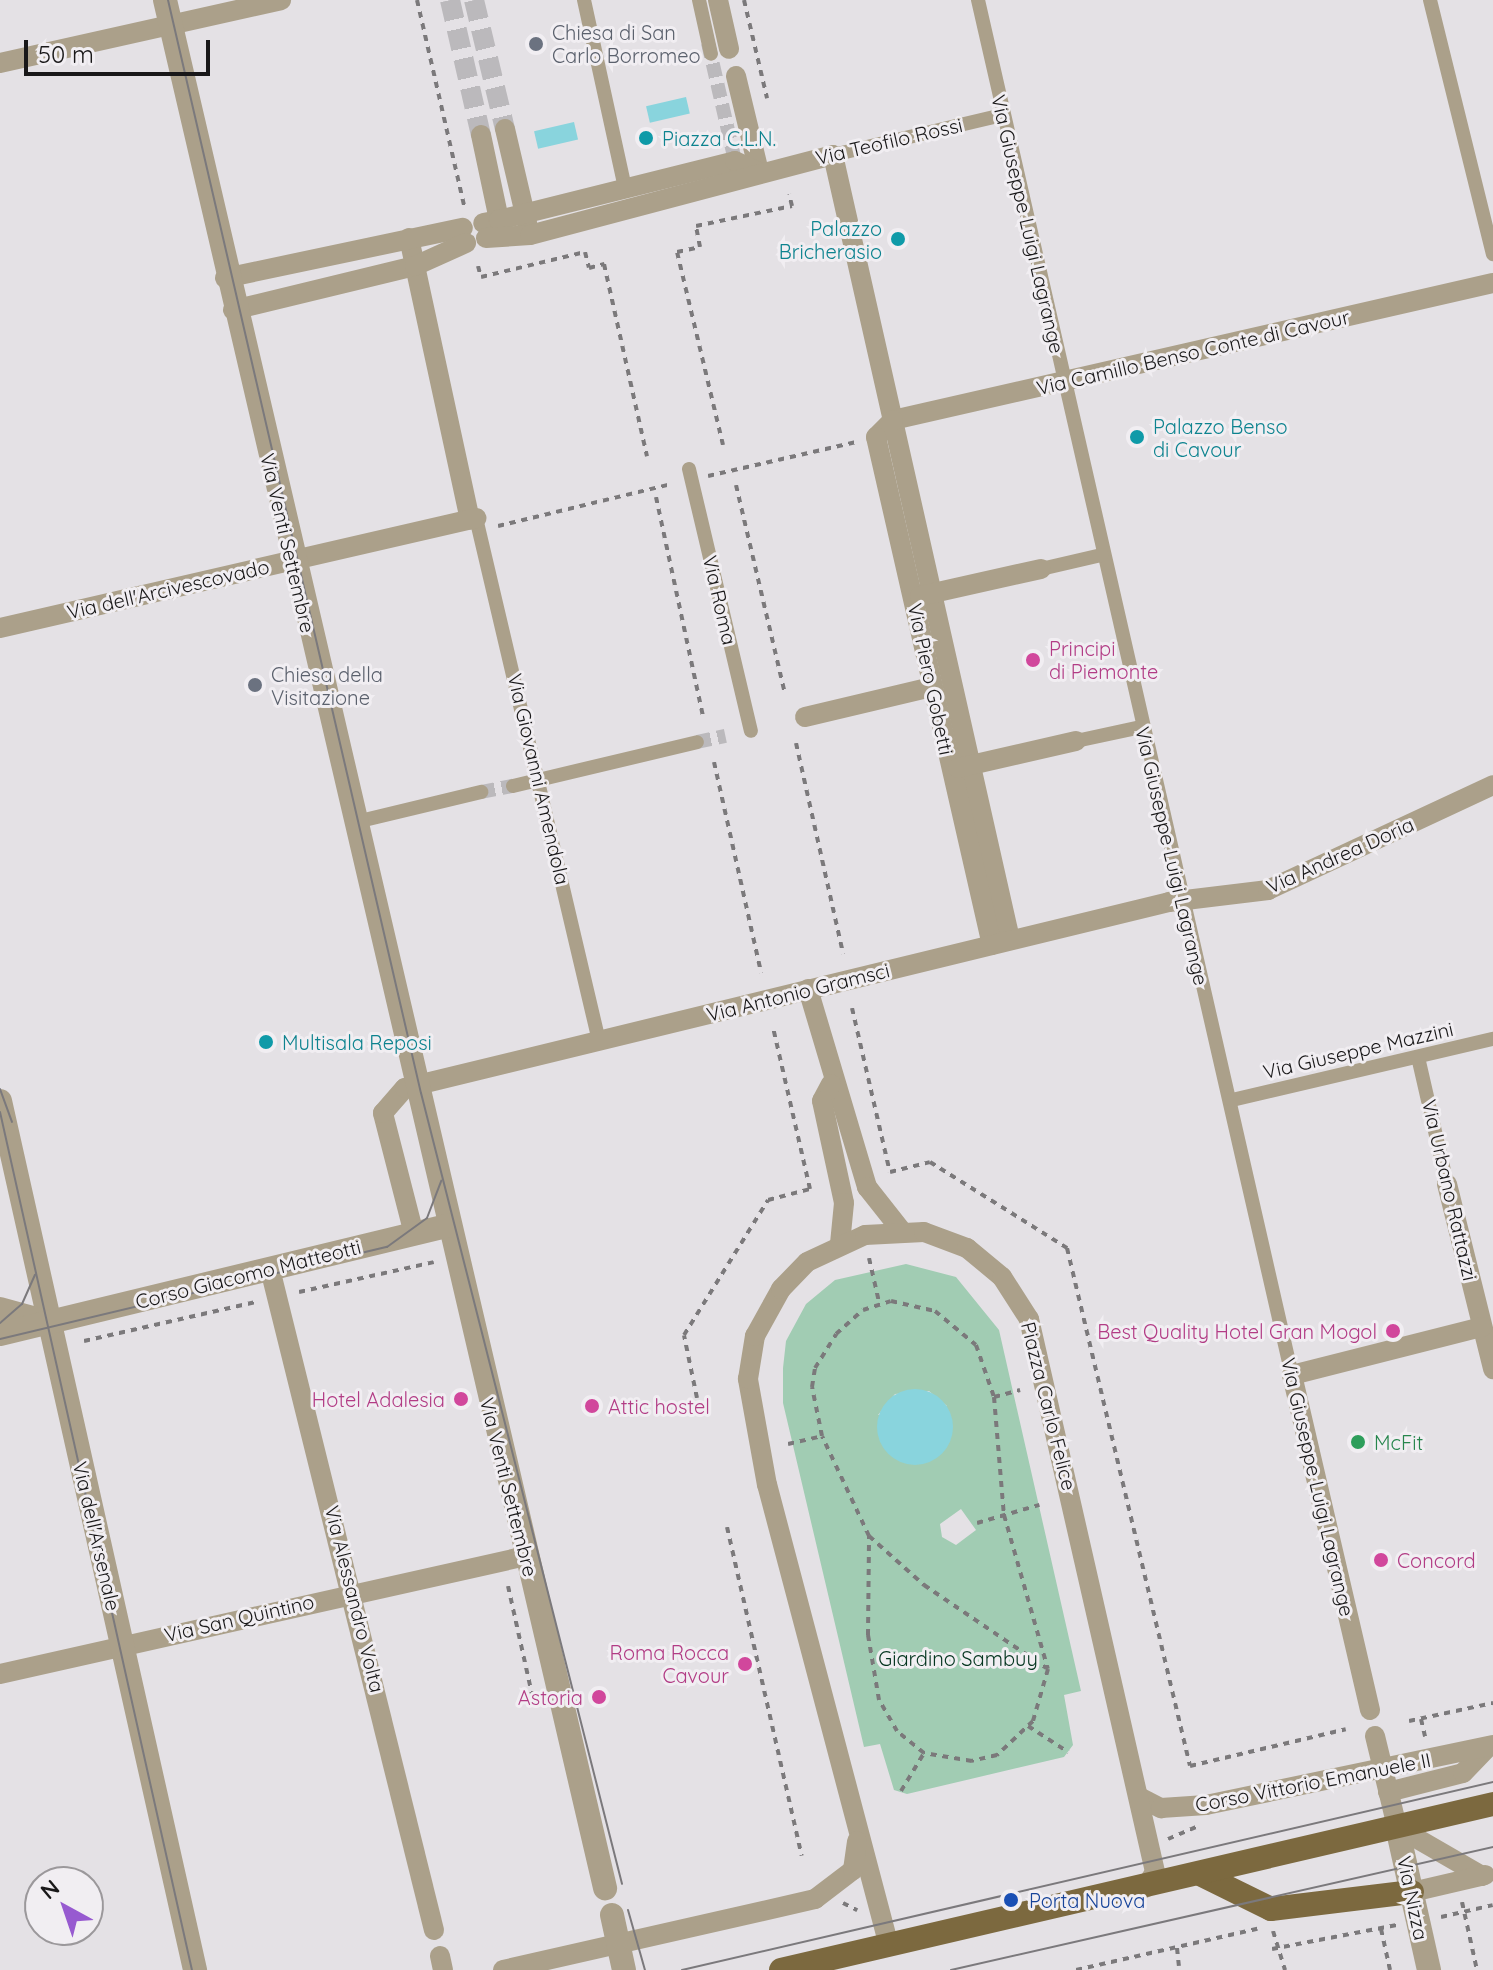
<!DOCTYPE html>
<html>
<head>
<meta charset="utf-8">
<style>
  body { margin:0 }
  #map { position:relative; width:1493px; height:1970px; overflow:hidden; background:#e4e1e5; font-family:Quicksand,sans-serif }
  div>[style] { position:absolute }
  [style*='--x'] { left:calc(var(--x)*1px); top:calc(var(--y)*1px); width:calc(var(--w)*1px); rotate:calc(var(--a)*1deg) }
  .green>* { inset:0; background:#a1ccb3 }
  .water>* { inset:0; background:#89d4dd; transform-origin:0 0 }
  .round { border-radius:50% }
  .pedestrian-tunnel>* { height:14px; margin-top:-7px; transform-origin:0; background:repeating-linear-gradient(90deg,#bbb9bc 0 14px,transparent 0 21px) }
  .minor-tunnel>* { height:20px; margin-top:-10px; transform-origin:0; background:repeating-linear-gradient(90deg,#bbb9bc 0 20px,transparent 0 30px) }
  .path>* { height:4px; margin-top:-2px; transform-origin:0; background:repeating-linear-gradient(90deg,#7b797b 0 6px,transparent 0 12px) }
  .pedestrian>* { height:14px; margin:-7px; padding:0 7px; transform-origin:7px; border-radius:7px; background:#aba08a }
  .minor>* { height:20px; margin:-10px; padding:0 10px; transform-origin:10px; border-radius:10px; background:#aba08a }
  .tertiary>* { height:24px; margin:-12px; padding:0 12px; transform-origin:12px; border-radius:12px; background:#aba08a }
  .primary>* { height:24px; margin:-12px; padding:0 12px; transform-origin:12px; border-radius:12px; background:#7c693f }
  .tram>* { height:2px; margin:-1px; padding:0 1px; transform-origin:1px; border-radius:1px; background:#7b797c }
  .dots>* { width:22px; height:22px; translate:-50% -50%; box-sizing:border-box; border:4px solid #f1eef2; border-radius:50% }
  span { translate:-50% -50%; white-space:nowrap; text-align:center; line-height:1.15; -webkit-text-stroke:6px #f1eef2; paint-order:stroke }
  .worship-label { font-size:20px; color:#5b616d }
  .left { translate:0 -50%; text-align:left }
  .culture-label { font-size:20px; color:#0d838f }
  .right { translate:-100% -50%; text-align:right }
  .street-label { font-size:20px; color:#191819 }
  .hotel-label { font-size:20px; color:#b23c85 }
  .leisure-label { font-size:20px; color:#27864d }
  .park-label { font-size:20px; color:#04351f }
  .transit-label { font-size:20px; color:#164399 }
  .north { position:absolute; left:24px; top:1866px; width:80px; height:80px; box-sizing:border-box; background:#f1eef2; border:2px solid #9b989b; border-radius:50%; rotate:320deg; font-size:22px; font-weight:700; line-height:32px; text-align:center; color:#191819 }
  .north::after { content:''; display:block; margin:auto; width:28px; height:36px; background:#975ad0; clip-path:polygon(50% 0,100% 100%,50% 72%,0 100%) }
  .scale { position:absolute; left:24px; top:40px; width:186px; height:36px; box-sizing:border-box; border:4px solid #191819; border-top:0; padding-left:10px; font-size:24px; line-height:28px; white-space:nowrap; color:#191819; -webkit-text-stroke:6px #f1eef2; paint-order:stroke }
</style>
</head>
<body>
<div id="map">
  <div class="green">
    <i style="clip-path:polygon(evenodd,906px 1264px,956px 1277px,999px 1330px,1081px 1691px,1064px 1695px,1073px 1745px,1064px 1757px,907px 1794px,894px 1790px,880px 1744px,864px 1747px,783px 1403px,783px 1368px,786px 1341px,806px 1304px,835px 1280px,906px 1264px,929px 1391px,947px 1406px,878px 1415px,895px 1394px,929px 1391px,906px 1264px,961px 1509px,976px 1530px,956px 1545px,942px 1537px,940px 1524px,961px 1509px)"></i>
  </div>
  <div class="water">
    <i style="left:686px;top:97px;width:17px;height:41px;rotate:77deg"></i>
    <i style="left:574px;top:122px;width:18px;height:41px;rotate:77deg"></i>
    <i class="round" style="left:877px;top:1389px;width:76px;height:76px"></i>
  </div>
  <div class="pedestrian-tunnel">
    <i style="--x:708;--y:43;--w:121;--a:77.1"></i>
    <i style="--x:697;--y:742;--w:29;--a:-12"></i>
    <i style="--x:481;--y:792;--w:33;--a:-11"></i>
  </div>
  <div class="minor-tunnel">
    <i style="--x:450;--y:0;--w:139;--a:77.1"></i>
    <i style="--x:474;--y:0;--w:133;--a:76.5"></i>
  </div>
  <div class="path">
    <i style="--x:417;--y:0;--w:211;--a:77.1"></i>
    <i style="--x:744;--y:0;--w:101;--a:76.8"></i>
    <i style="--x:478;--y:266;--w:11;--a:75"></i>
    <i style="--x:481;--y:277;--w:107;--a:-13.5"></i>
    <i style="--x:585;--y:252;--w:16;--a:76"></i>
    <i style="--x:589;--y:268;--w:16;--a:-15"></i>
    <i style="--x:604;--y:264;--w:197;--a:77.4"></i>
    <i style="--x:723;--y:445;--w:198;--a:-103.4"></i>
    <i style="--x:677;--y:252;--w:24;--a:-12"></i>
    <i style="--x:700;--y:247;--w:21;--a:-101"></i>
    <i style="--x:696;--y:226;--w:98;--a:-11.8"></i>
    <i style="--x:792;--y:206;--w:12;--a:-104"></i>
    <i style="--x:708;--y:476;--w:152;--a:-12.9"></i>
    <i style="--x:736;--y:485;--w:215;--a:76.8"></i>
    <i style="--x:656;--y:497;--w:225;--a:77.9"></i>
    <i style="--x:498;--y:526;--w:179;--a:-13.6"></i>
    <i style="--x:796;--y:743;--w:216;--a:77.4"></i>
    <i style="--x:714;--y:762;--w:216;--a:77.4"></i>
    <i style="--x:852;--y:1008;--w:168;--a:77"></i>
    <i style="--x:890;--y:1172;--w:41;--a:-14"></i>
    <i style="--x:930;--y:1162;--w:162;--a:32.1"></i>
    <i style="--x:1067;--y:1248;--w:532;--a:76.64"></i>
    <i style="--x:1190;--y:1766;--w:160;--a:-13.3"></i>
    <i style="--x:869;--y:1258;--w:45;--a:77.2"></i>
    <i style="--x:299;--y:1292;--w:138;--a:-12.5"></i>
    <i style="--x:891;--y:1301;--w:45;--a:12.8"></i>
    <i style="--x:935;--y:1311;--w:53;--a:39.7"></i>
    <i style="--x:976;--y:1345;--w:55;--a:70.9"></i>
    <i style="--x:994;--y:1397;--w:118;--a:85.2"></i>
    <i style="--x:1004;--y:1515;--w:160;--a:74.1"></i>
    <i style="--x:1048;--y:1669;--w:54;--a:106.1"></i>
    <i style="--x:1033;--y:1721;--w:50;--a:136.6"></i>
    <i style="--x:997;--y:1755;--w:26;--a:167"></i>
    <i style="--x:972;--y:1761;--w:49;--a:-170.5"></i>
    <i style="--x:924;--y:1753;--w:35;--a:-141"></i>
    <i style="--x:897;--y:1731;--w:36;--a:-120"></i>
    <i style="--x:879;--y:1700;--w:66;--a:-99.6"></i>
    <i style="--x:868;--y:1635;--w:99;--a:-89.4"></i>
    <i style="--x:869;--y:1536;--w:110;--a:-115.2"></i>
    <i style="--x:822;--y:1436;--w:50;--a:-101.5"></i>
    <i style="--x:812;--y:1387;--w:19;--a:-81"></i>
    <i style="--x:815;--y:1368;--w:40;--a:-58"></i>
    <i style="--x:836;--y:1334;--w:36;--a:-42"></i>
    <i style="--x:863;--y:1310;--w:29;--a:-18"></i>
    <i style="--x:84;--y:1341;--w:175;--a:-12.8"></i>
    <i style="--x:994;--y:1397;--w:27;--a:-15"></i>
    <i style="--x:697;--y:1398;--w:64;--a:-101.7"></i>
    <i style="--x:684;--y:1335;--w:159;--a:-58.1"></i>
    <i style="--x:768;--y:1200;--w:43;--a:-14.7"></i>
    <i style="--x:810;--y:1189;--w:165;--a:-102.9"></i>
    <i style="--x:788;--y:1444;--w:35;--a:-13"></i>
    <i style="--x:977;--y:1523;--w:65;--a:-16.2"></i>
    <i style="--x:727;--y:1527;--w:337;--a:77.2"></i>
    <i style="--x:869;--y:1536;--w:74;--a:41.7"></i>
    <i style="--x:924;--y:1585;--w:148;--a:34.2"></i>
    <i style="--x:508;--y:1586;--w:111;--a:77.5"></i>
    <i style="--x:1421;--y:1719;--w:18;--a:77"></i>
    <i style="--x:1409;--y:1721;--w:86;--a:-12.1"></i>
    <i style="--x:1028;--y:1726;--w:48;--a:33"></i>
    <i style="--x:901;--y:1791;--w:44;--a:-58.8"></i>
    <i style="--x:1168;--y:1839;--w:34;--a:-23"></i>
    <i style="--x:1462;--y:1902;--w:70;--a:77.6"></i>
    <i style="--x:843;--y:1903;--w:16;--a:27"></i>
    <i style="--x:1441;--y:1917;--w:53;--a:-13"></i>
    <i style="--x:1381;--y:1929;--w:42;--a:77.6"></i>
    <i style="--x:1273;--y:1931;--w:41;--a:72.9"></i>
    <i style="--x:1177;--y:1948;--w:18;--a:84"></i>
    <i style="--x:1272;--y:1949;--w:127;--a:-10.9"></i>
    <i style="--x:1076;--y:1970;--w:186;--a:-12.8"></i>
  </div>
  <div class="pedestrian">
    <i style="--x:584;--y:0;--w:192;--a:77.7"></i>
    <i style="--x:699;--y:0;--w:55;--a:77.5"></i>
    <i style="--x:978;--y:0;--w:1410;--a:77.14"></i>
    <i style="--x:1430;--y:0;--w:262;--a:76.1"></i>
    <i style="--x:833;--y:155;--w:174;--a:-13.3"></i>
    <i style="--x:689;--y:469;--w:269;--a:76.7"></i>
    <i style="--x:476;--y:518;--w:537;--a:76.77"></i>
    <i style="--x:1041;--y:569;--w:62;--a:-13.1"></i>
    <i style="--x:1076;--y:741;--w:66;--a:-12.2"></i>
    <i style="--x:513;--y:786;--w:189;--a:-13.4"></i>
    <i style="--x:356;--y:822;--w:129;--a:-13.5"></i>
    <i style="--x:1418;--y:1057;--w:130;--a:77.1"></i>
    <i style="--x:1232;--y:1100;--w:268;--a:-13.2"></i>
  </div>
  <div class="minor">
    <i style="--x:718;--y:0;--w:50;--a:77.3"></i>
    <i style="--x:0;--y:63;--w:288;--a:-12.6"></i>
    <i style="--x:736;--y:76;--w:99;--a:76.5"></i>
    <i style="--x:505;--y:129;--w:97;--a:76.8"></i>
    <i style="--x:481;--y:135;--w:87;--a:78"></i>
    <i style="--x:499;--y:220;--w:16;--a:169"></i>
    <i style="--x:503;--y:234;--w:15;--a:-106"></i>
    <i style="--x:499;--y:220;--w:243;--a:-14"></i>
    <i style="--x:735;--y:161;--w:26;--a:25"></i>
    <i style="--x:409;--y:238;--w:288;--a:77.8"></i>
    <i style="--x:486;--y:238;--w:44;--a:-3.9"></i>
    <i style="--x:530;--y:235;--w:313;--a:-14.8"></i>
    <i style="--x:833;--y:155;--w:804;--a:77.28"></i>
    <i style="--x:225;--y:278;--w:243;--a:-11.9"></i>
    <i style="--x:233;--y:310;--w:187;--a:-13.6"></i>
    <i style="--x:415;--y:266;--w:56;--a:-24.3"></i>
    <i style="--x:893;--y:420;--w:615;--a:-12.86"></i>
    <i style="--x:893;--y:420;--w:24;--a:135"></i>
    <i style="--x:876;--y:437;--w:521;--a:77.14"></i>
    <i style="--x:920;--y:596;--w:124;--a:-12.6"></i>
    <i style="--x:0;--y:628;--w:489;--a:-13"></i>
    <i style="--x:805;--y:717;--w:130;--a:-13.3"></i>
    <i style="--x:958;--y:768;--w:121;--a:-12.9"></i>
    <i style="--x:808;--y:989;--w:207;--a:73.4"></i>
    <i style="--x:867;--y:1187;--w:55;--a:51.7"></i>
    <i style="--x:831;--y:1084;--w:19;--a:118"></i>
    <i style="--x:822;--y:1101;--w:104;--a:77.8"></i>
    <i style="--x:844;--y:1203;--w:41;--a:95.6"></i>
    <i style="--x:1447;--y:1184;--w:191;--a:76"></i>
    <i style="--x:414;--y:1234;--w:125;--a:-104.4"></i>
    <i style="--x:383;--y:1113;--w:33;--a:-49"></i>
    <i style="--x:405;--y:1088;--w:786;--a:-13.68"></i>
    <i style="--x:1169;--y:902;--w:100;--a:-6.9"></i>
    <i style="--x:1268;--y:890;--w:248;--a:-25"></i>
    <i style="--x:270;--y:1269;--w:681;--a:76.07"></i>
    <i style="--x:0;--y:1674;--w:539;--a:-12.64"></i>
    <i style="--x:1370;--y:1710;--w:344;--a:-103.1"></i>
    <i style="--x:1292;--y:1375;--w:196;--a:-14.2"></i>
    <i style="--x:1375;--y:1736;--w:94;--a:76.4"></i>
    <i style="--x:1397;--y:1827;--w:98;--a:30"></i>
    <i style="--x:1388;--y:1792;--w:77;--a:-14.2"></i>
    <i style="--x:1463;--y:1773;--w:37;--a:-46"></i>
    <i style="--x:1139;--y:1797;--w:25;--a:27"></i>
    <i style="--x:1161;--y:1808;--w:45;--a:-3.8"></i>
    <i style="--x:1206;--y:1805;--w:293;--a:-11.8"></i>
    <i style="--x:1412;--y:1892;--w:75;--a:-13.1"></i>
    <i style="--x:889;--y:1946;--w:477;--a:-104.8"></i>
    <i style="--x:767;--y:1485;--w:108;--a:-100.2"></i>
    <i style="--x:748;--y:1379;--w:44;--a:-80.8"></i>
    <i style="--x:755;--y:1336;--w:54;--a:-61"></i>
    <i style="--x:781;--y:1289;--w:37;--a:-46"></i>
    <i style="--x:807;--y:1262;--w:64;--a:-25"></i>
    <i style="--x:865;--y:1235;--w:59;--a:-2.9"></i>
    <i style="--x:924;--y:1232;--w:46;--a:20.4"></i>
    <i style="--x:967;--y:1248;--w:45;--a:39.6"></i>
    <i style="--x:1002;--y:1277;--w:50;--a:57.3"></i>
    <i style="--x:1029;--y:1319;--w:567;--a:77.16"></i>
    <i style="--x:1155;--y:1872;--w:19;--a:122"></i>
    <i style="--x:440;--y:1956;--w:14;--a:78"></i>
    <i style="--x:503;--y:1970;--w:320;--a:-12.8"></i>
    <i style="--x:815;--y:1899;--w:48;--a:-37.3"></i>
    <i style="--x:853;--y:1870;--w:29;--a:-82"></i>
  </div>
  <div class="tertiary">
    <i style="--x:165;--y:0;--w:1939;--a:76.88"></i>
    <i style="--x:0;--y:1101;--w:891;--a:77.35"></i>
    <i style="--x:0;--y:1309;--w:49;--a:15.5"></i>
    <i style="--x:0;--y:1334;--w:461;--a:-13.6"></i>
    <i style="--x:1397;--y:1827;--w:147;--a:77.4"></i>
    <i style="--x:612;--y:1915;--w:56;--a:77.7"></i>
  </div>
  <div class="primary">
    <i style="--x:1200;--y:1874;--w:79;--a:26.2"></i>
    <i style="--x:1271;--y:1909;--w:142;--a:-6.9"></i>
    <i style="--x:781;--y:1970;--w:731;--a:-13.12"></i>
  </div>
  <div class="tram">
    <i style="--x:168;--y:0;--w:1122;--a:76.97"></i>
    <i style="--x:421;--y:1093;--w:816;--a:75.74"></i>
    <i style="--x:0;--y:1089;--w:35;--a:70"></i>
    <i style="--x:0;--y:1112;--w:879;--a:77.39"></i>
    <i style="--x:0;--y:1323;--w:29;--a:-41"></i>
    <i style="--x:22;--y:1304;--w:32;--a:-66"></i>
    <i style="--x:0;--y:1339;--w:398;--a:-13.4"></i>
    <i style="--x:387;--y:1247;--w:49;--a:-35.9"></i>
    <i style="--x:427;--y:1218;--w:40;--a:-69"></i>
    <i style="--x:628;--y:1910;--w:62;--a:74.2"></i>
    <i style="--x:682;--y:1970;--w:833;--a:-13.05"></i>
    <i style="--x:951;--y:1970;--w:556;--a:-12.79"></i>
  </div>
  <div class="dots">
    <i style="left:536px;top:44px;background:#6b7280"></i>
    <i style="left:646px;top:138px;background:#0f9aa8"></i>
    <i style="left:898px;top:239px;background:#0f9aa8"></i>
    <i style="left:1137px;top:437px;background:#0f9aa8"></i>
    <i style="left:1033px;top:660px;background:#d1479c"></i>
    <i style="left:255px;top:685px;background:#6b7280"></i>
    <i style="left:266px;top:1042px;background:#0f9aa8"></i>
    <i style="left:1393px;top:1331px;background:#d1479c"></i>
    <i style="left:461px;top:1399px;background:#d1479c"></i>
    <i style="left:592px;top:1406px;background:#d1479c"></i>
    <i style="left:1358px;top:1442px;background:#2e9e5b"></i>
    <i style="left:1381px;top:1560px;background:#d1479c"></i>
    <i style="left:745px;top:1664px;background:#d1479c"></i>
    <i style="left:599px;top:1697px;background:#d1479c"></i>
    <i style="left:1011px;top:1900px;background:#1a4fb4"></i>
  </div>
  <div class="worship-label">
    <span class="left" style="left:552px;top:44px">Chiesa di San<br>Carlo Borromeo</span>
    <span class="left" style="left:271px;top:686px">Chiesa della<br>Visitazione</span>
  </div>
  <div class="culture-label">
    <span class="left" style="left:662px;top:138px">Piazza C.L.N.</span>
    <span class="right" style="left:882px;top:240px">Palazzo<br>Bricherasio</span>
    <span class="left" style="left:1153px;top:438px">Palazzo Benso<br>di Cavour</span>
    <span class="left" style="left:282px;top:1042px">Multisala Reposi</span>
  </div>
  <div class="street-label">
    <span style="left:889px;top:141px;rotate:-13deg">Via Teofilo Rossi</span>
    <span style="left:1028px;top:224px;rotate:77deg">Via Giuseppe Luigi Lagrange</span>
    <span style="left:1193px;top:352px;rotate:-13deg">Via Camillo Benso Conte di Cavour</span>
    <span style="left:288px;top:543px;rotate:77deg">Via Venti Settembre</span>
    <span style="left:168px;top:589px;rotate:-13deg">Via dell'Arcivescovado</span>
    <span style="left:720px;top:600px;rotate:77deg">Via Roma</span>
    <span style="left:931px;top:679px;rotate:78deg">Via Piero Gobetti</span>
    <span style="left:539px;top:779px;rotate:77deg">Via Giovanni Amendola</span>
    <span style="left:1340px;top:855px;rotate:-24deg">Via Andrea Doria</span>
    <span style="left:1172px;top:856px;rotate:77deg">Via Giuseppe Luigi Lagrange</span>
    <span style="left:798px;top:992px;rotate:-14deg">Via Antonio Gramsci</span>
    <span style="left:1358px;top:1050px;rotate:-13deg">Via Giuseppe Mazzini</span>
    <span style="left:1450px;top:1190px;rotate:77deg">Via Urbano Rattazzi</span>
    <span style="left:248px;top:1274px;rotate:-14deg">Corso Giacomo Matteotti</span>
    <span style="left:1049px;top:1406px;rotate:76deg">Piazza Carlo Felice</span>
    <span style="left:509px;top:1487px;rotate:76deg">Via Venti Settembre</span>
    <span style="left:1318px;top:1487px;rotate:77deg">Via Giuseppe Luigi Lagrange</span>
    <span style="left:97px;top:1536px;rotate:77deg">Via dell'Arsenale</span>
    <span style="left:355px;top:1599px;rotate:76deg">Via Alessandro Volta</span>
    <span style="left:239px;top:1618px;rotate:-13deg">Via San Quintino</span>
    <span style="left:1313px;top:1782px;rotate:-11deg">Corso Vittorio Emanuele II</span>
    <span style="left:1413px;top:1898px;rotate:78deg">Via Nizza</span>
  </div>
  <div class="hotel-label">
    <span class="left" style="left:1049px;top:660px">Principi<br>di Piemonte</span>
    <span class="right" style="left:1377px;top:1331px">Best Quality Hotel Gran Mogol</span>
    <span class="right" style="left:445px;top:1399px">Hotel Adalesia</span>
    <span class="left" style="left:608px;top:1406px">Attic hostel</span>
    <span class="left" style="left:1397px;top:1560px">Concord</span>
    <span class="right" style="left:729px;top:1664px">Roma Rocca<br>Cavour</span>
    <span class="right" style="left:583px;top:1697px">Astoria</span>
  </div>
  <div class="leisure-label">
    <span class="left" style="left:1374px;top:1442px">McFit</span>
  </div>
  <div class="park-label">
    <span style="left:958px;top:1658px">Giardino Sambuy</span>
  </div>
  <div class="transit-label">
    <span class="left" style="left:1029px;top:1900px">Porta Nuova</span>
  </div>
  <div class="north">N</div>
  <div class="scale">50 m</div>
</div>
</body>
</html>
